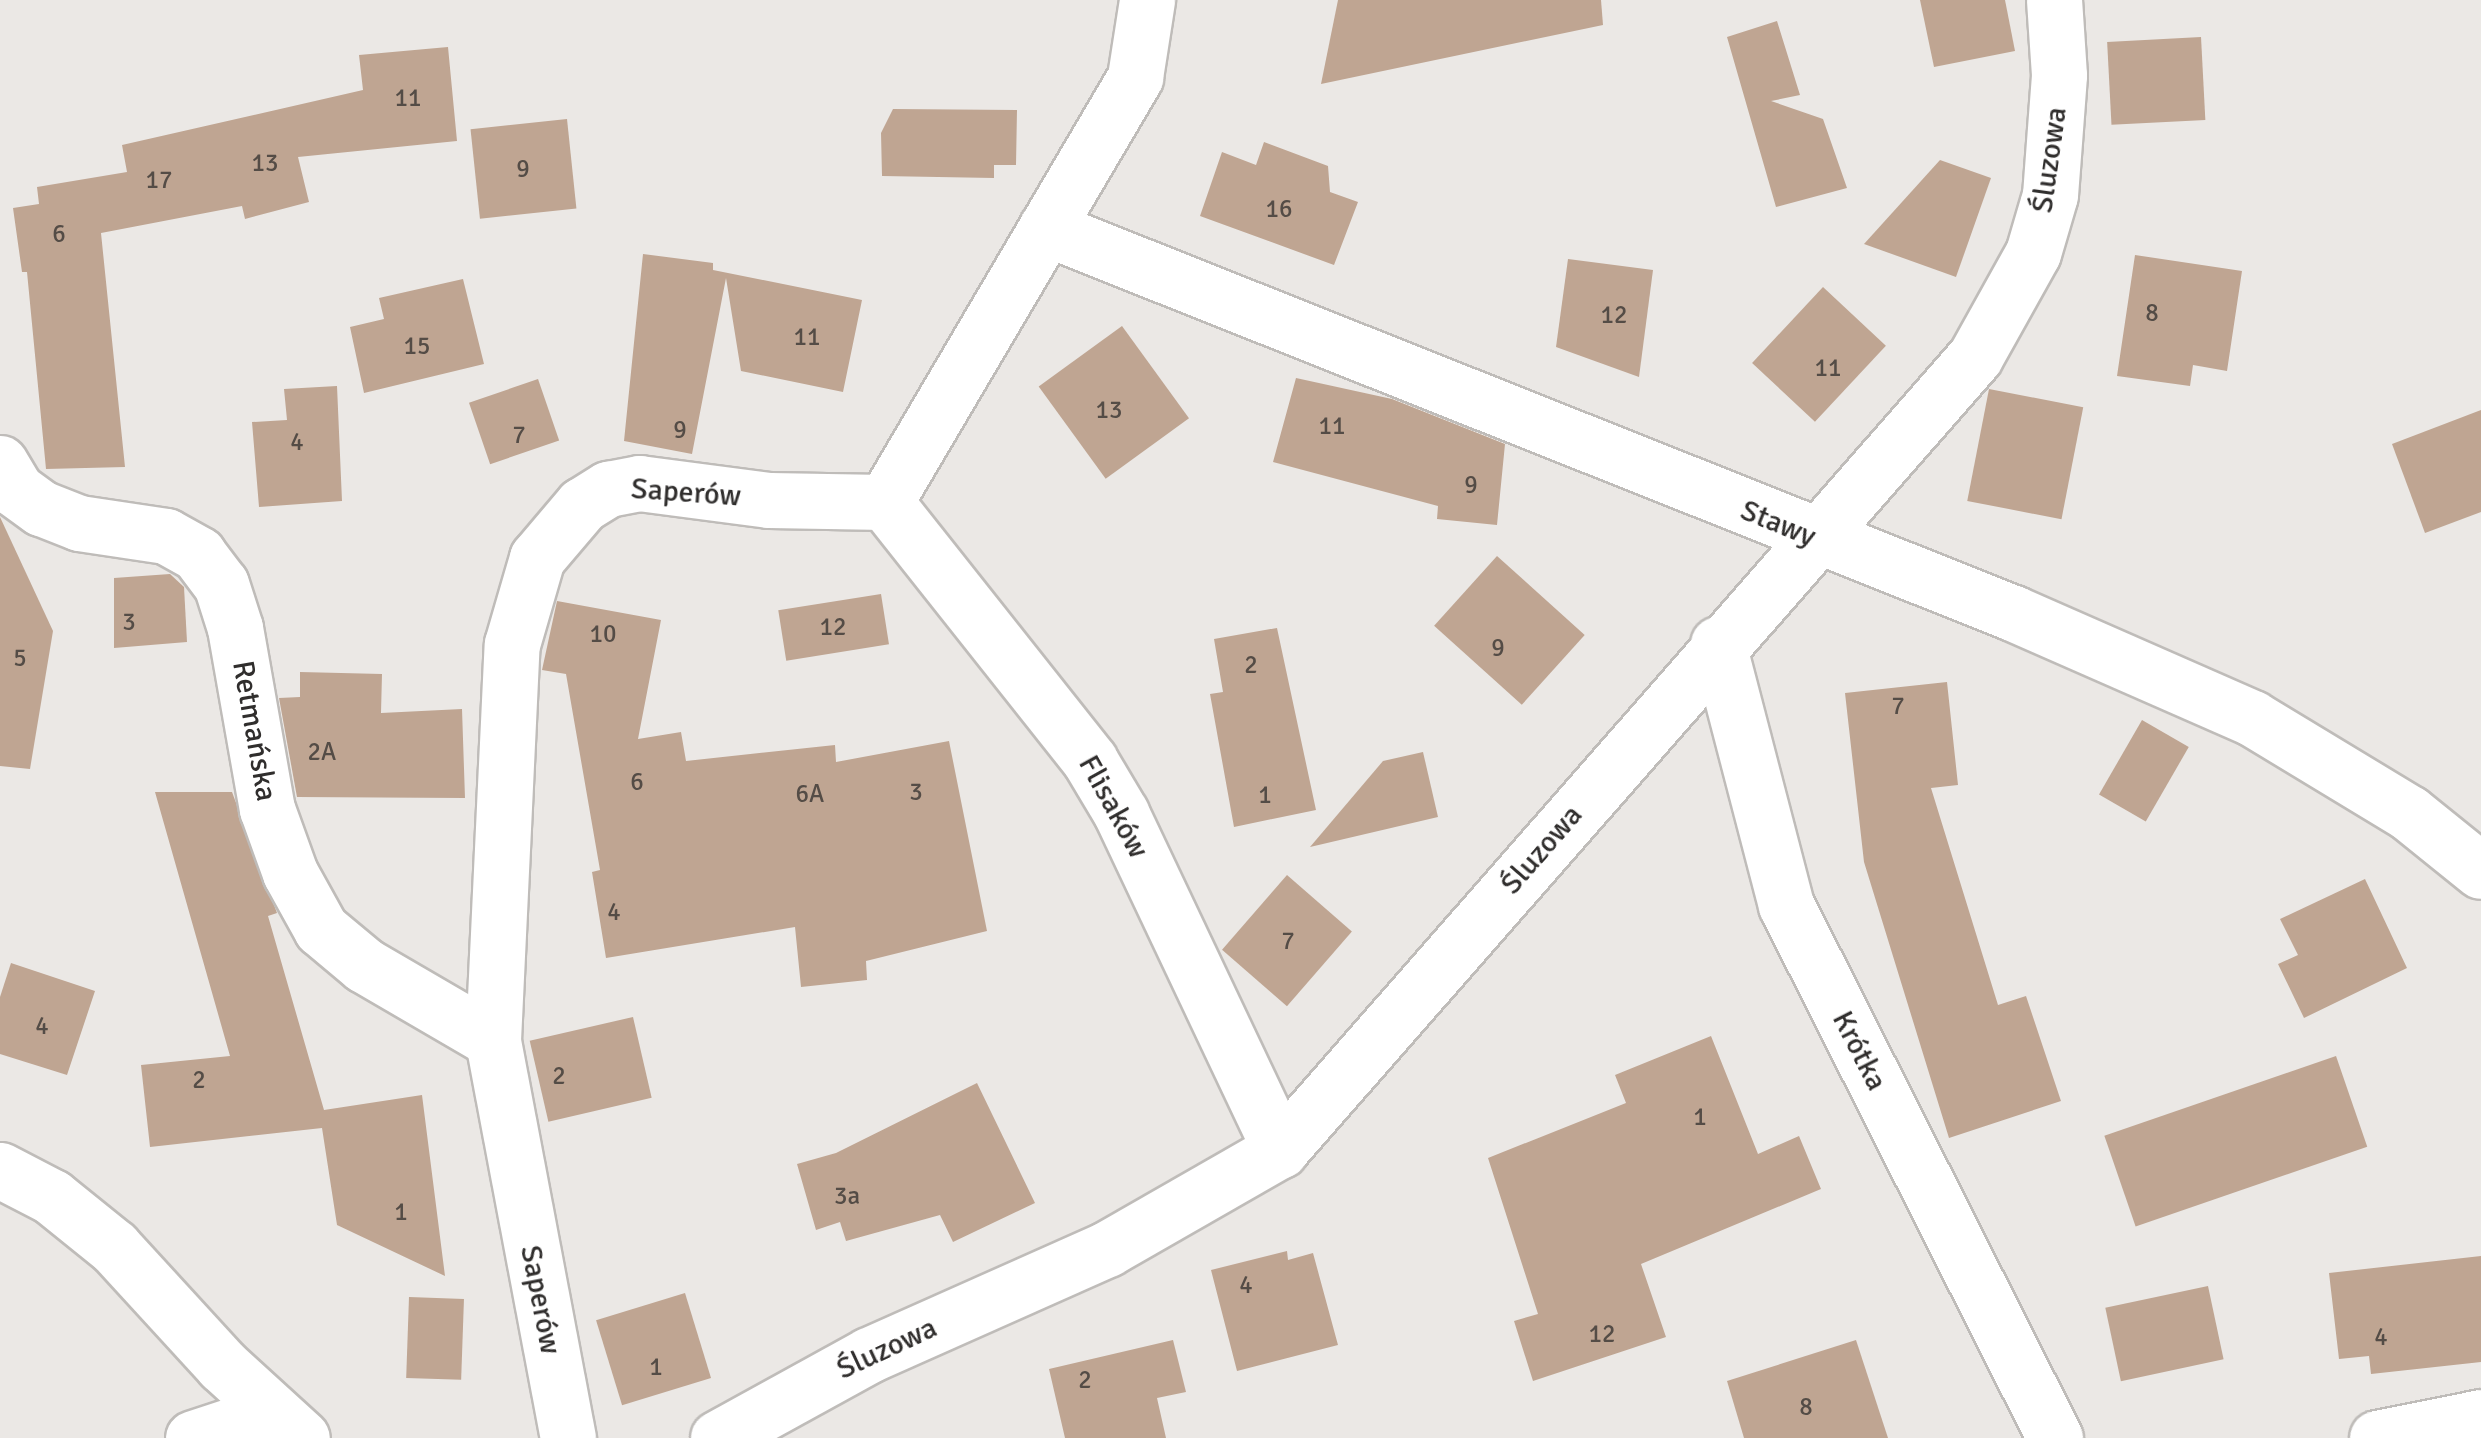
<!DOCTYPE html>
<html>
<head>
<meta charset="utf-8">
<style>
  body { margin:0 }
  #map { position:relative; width:2481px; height:1438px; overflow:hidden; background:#ebe8e5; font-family:Signika,sans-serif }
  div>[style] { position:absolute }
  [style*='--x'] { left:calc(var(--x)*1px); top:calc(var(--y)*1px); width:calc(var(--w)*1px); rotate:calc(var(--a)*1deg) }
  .building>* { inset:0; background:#bfa592; transform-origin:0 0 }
  .roads { filter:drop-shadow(2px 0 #bfbcb9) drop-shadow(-2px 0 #bfbcb9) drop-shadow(0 2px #bfbcb9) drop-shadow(0 -2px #bfbcb9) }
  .minor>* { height:55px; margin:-27.5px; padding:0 27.5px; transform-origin:27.5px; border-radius:27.5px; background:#fff }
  span { translate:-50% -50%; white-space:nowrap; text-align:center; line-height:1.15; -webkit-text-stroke:10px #fff; paint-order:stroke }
  .number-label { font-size:25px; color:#544c46 }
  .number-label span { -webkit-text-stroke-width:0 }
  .street-label { font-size:30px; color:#302e2d }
</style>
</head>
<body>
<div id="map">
  <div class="building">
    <i style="clip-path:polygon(1338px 0,1601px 0,1603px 25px,1321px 84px)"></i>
    <i style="clip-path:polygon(1920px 0,2005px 0,2015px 51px,1934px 67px)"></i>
    <i style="clip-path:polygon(1777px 21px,1800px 95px,1771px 101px,1823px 119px,1847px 188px,1776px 207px,1727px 37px)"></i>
    <i style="left:2201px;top:37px;width:83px;height:94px;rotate:87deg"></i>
    <i style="clip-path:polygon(448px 47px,457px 141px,298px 157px,309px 202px,245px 219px,242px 206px,101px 233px,125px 467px,46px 469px,27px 272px,22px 272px,13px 208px,39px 204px,37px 187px,127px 172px,122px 145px,363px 90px,359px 55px)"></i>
    <i style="clip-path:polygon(893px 109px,1017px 110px,1016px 165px,994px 165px,994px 178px,882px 176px,881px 133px)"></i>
    <i style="left:567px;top:119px;width:90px;height:97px;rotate:84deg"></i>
    <i style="clip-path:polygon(1264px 142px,1328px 166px,1330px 192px,1358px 202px,1334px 265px,1200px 216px,1222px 152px,1256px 165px)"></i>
    <i style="clip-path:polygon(1940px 160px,1991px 178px,1956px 277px,1864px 244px)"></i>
    <i style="clip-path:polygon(643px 254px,713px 263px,713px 270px,862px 300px,843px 392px,741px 371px,726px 278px,692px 454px,624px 441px)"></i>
    <i style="clip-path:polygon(2135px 255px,2242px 271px,2227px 371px,2193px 365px,2190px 386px,2117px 376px)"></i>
    <i style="clip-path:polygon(1568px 259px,1653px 270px,1639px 377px,1556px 347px)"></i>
    <i style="clip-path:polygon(463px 279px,484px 364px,364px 393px,350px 327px,384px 319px,379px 298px)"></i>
    <i style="left:1823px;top:287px;width:86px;height:104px;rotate:43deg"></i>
    <i style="left:1122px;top:326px;width:114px;height:103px;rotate:54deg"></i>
    <i style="clip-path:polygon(1296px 378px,1392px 399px,1505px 444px,1497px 525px,1437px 519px,1438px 506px,1273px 462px)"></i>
    <i style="left:538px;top:379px;width:65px;height:73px;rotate:71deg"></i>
    <i style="clip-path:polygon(337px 386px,342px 501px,259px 507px,252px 422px,287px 420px,284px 389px)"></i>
    <i style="left:1989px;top:389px;width:96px;height:114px;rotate:11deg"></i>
    <i style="clip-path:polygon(2481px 410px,2481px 512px,2425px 533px,2392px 444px)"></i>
    <i style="clip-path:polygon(0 517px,53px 631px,30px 769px,0 766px)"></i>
    <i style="left:1497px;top:556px;width:118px;height:94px;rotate:42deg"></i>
    <i style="clip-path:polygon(170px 574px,184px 587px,187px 642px,114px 648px,114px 578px)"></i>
    <i style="left:881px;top:594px;width:51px;height:104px;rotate:81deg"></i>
    <i style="clip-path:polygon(557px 601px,661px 620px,638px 739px,681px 732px,686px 761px,835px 745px,836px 762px,949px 741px,987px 931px,866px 961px,867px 980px,801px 987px,795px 927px,606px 958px,592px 872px,600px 870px,566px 674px,542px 670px)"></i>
    <i style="clip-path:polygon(1277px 628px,1316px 810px,1234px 827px,1210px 694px,1223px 692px,1214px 639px)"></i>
    <i style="clip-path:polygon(300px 672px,382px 674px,381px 713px,462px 709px,465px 798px,297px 797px,279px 698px,300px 697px)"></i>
    <i style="clip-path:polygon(1947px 682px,1958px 785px,1931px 788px,1998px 1005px,2026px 996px,2061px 1101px,1949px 1138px,1864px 862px,1845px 693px)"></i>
    <i style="left:2142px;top:720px;width:54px;height:86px;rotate:30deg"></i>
    <i style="clip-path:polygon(1423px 752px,1438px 817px,1310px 847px,1383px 761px)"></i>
    <i style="clip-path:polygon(155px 792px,232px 792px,277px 913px,268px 916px,324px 1110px,422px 1095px,445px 1276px,337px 1225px,322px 1128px,150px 1147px,141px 1065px,230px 1056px)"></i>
    <i style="left:1287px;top:875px;width:86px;height:99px;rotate:41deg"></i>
    <i style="clip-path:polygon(2365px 879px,2407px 968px,2304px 1018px,2278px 964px,2298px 955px,2280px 919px)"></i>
    <i style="clip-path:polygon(11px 963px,95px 991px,67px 1075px,0 1054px,0 997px)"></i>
    <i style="left:633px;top:1017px;width:83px;height:106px;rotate:77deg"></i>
    <i style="clip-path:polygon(1711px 1036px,1758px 1154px,1799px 1136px,1821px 1189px,1641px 1264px,1666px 1337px,1533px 1381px,1514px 1321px,1538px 1314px,1488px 1158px,1626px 1103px,1615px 1075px)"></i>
    <i style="left:2336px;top:1056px;width:96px;height:245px;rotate:71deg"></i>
    <i style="clip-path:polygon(977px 1083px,1035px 1203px,953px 1242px,940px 1215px,846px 1241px,840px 1222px,816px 1230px,797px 1164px,836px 1153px)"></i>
    <i style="clip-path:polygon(1287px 1251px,1288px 1260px,1313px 1253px,1338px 1345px,1237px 1371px,1211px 1270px)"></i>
    <i style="clip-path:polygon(2481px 1256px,2481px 1362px,2371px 1374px,2369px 1356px,2339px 1359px,2329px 1273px)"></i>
    <i style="left:2208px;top:1286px;width:75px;height:105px;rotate:78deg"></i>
    <i style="left:685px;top:1293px;width:89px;height:93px;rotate:73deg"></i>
    <i style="left:409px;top:1297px;width:55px;height:81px;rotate:2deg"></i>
    <i style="clip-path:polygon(1173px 1340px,1186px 1392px,1157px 1398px,1166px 1438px,1065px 1438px,1049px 1369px)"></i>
    <i style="clip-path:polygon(1856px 1340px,1888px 1438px,1744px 1438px,1727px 1381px)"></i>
  </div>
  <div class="roads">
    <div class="minor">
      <i style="--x:1046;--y:228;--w:1041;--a:21.71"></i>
      <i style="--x:2013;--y:613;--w:261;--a:23.7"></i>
      <i style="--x:2252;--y:718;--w:184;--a:31.2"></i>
      <i style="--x:2409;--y:813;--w:92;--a:38.9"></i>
      <i style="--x:0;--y:463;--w:31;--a:59"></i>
      <i style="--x:16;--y:490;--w:31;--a:36"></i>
      <i style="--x:41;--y:508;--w:41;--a:21.5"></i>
      <i style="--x:79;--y:523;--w:88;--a:8.5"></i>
      <i style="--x:166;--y:536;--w:37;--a:29"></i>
      <i style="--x:198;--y:554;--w:38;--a:53"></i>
      <i style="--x:221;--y:584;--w:46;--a:72.3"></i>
      <i style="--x:235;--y:628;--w:184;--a:80"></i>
      <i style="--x:267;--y:809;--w:68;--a:70.2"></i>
      <i style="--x:290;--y:873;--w:64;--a:61"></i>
      <i style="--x:321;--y:929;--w:56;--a:39.9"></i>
      <i style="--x:364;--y:965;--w:149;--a:30.2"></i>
      <i style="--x:885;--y:502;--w:330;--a:51.6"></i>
      <i style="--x:1090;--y:761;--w:61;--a:59.2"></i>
      <i style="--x:1121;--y:813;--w:373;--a:64.7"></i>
      <i style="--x:1718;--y:644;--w:270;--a:75.4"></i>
      <i style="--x:1786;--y:905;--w:597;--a:63.22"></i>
      <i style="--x:0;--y:1170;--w:59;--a:27.4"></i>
      <i style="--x:52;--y:1197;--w:80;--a:38.9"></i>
      <i style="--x:114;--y:1247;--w:160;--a:47.5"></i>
      <i style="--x:222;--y:1365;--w:108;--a:42.4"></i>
      <i style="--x:193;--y:1438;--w:80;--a:-18.2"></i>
      <i style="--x:568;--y:1438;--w:405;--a:-100.7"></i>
      <i style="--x:493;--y:1040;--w:396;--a:-87.3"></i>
      <i style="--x:512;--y:644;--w:90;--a:-73.8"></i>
      <i style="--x:537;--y:558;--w:70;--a:-49.7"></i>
      <i style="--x:582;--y:505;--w:31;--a:-32"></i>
      <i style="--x:608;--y:489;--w:32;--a:-11"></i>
      <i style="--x:639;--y:483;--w:131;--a:7.5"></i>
      <i style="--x:769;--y:500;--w:116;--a:1"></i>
      <i style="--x:885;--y:502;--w:493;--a:-59.5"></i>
      <i style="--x:1135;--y:77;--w:78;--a:-81.1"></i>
      <i style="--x:718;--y:1438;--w:172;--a:-28.8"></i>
      <i style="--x:869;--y:1355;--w:261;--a:-24"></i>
      <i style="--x:1107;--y:1249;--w:199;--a:-29.8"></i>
      <i style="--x:1280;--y:1150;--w:1054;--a:-48.77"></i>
      <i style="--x:1975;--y:357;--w:119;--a:-60.9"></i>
      <i style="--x:2033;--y:253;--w:60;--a:-73.7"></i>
      <i style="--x:2050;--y:195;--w:120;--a:-85.7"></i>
      <i style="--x:2059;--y:75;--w:75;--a:-93.8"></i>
      <i style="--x:2377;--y:1438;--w:106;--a:-11.4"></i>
    </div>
  </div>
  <div class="number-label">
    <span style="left:408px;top:98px">11</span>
    <span style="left:265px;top:163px">13</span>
    <span style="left:523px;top:169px">9</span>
    <span style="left:159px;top:180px">17</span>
    <span style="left:1279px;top:209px">16</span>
    <span style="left:59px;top:234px">6</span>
    <span style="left:2152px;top:313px">8</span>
    <span style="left:1614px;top:315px">12</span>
    <span style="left:807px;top:337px">11</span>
    <span style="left:417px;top:346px">15</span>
    <span style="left:1828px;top:368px">11</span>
    <span style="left:1109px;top:410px">13</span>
    <span style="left:1332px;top:426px">11</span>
    <span style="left:680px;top:430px">9</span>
    <span style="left:519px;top:435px">7</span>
    <span style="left:297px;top:442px">4</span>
    <span style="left:1471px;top:485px">9</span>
    <span style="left:129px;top:622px">3</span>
    <span style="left:833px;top:627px">12</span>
    <span style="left:603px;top:634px">10</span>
    <span style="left:1498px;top:648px">9</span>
    <span style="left:20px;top:658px">5</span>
    <span style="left:1251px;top:665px">2</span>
    <span style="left:1898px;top:706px">7</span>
    <span style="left:322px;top:752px">2A</span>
    <span style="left:637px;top:782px">6</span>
    <span style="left:916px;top:792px">3</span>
    <span style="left:810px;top:794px">6A</span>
    <span style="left:1265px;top:795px">1</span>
    <span style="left:614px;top:912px">4</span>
    <span style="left:1288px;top:941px">7</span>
    <span style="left:42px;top:1026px">4</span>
    <span style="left:559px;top:1076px">2</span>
    <span style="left:199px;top:1080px">2</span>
    <span style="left:1700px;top:1117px">1</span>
    <span style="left:847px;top:1196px">3a</span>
    <span style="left:401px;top:1212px">1</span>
    <span style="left:1246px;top:1285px">4</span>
    <span style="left:1602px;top:1334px">12</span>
    <span style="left:2381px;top:1337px">4</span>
    <span style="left:656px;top:1367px">1</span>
    <span style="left:1085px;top:1380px">2</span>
    <span style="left:1806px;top:1407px">8</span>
  </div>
  <div class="street-label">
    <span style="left:2050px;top:160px;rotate:-82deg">Śluzowa</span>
    <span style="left:686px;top:493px;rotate:4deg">Saperów</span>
    <span style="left:1778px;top:524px;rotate:22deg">Stawy</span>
    <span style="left:254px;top:731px;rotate:80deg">Retmańska</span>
    <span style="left:1113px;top:807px;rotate:61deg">Flisaków</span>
    <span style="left:1542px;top:850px;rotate:-49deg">Śluzowa</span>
    <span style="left:1859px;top:1051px;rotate:63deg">Krótka</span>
    <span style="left:540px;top:1300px;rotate:79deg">Saperów</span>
    <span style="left:887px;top:1349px;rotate:-25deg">Śluzowa</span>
  </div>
</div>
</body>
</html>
